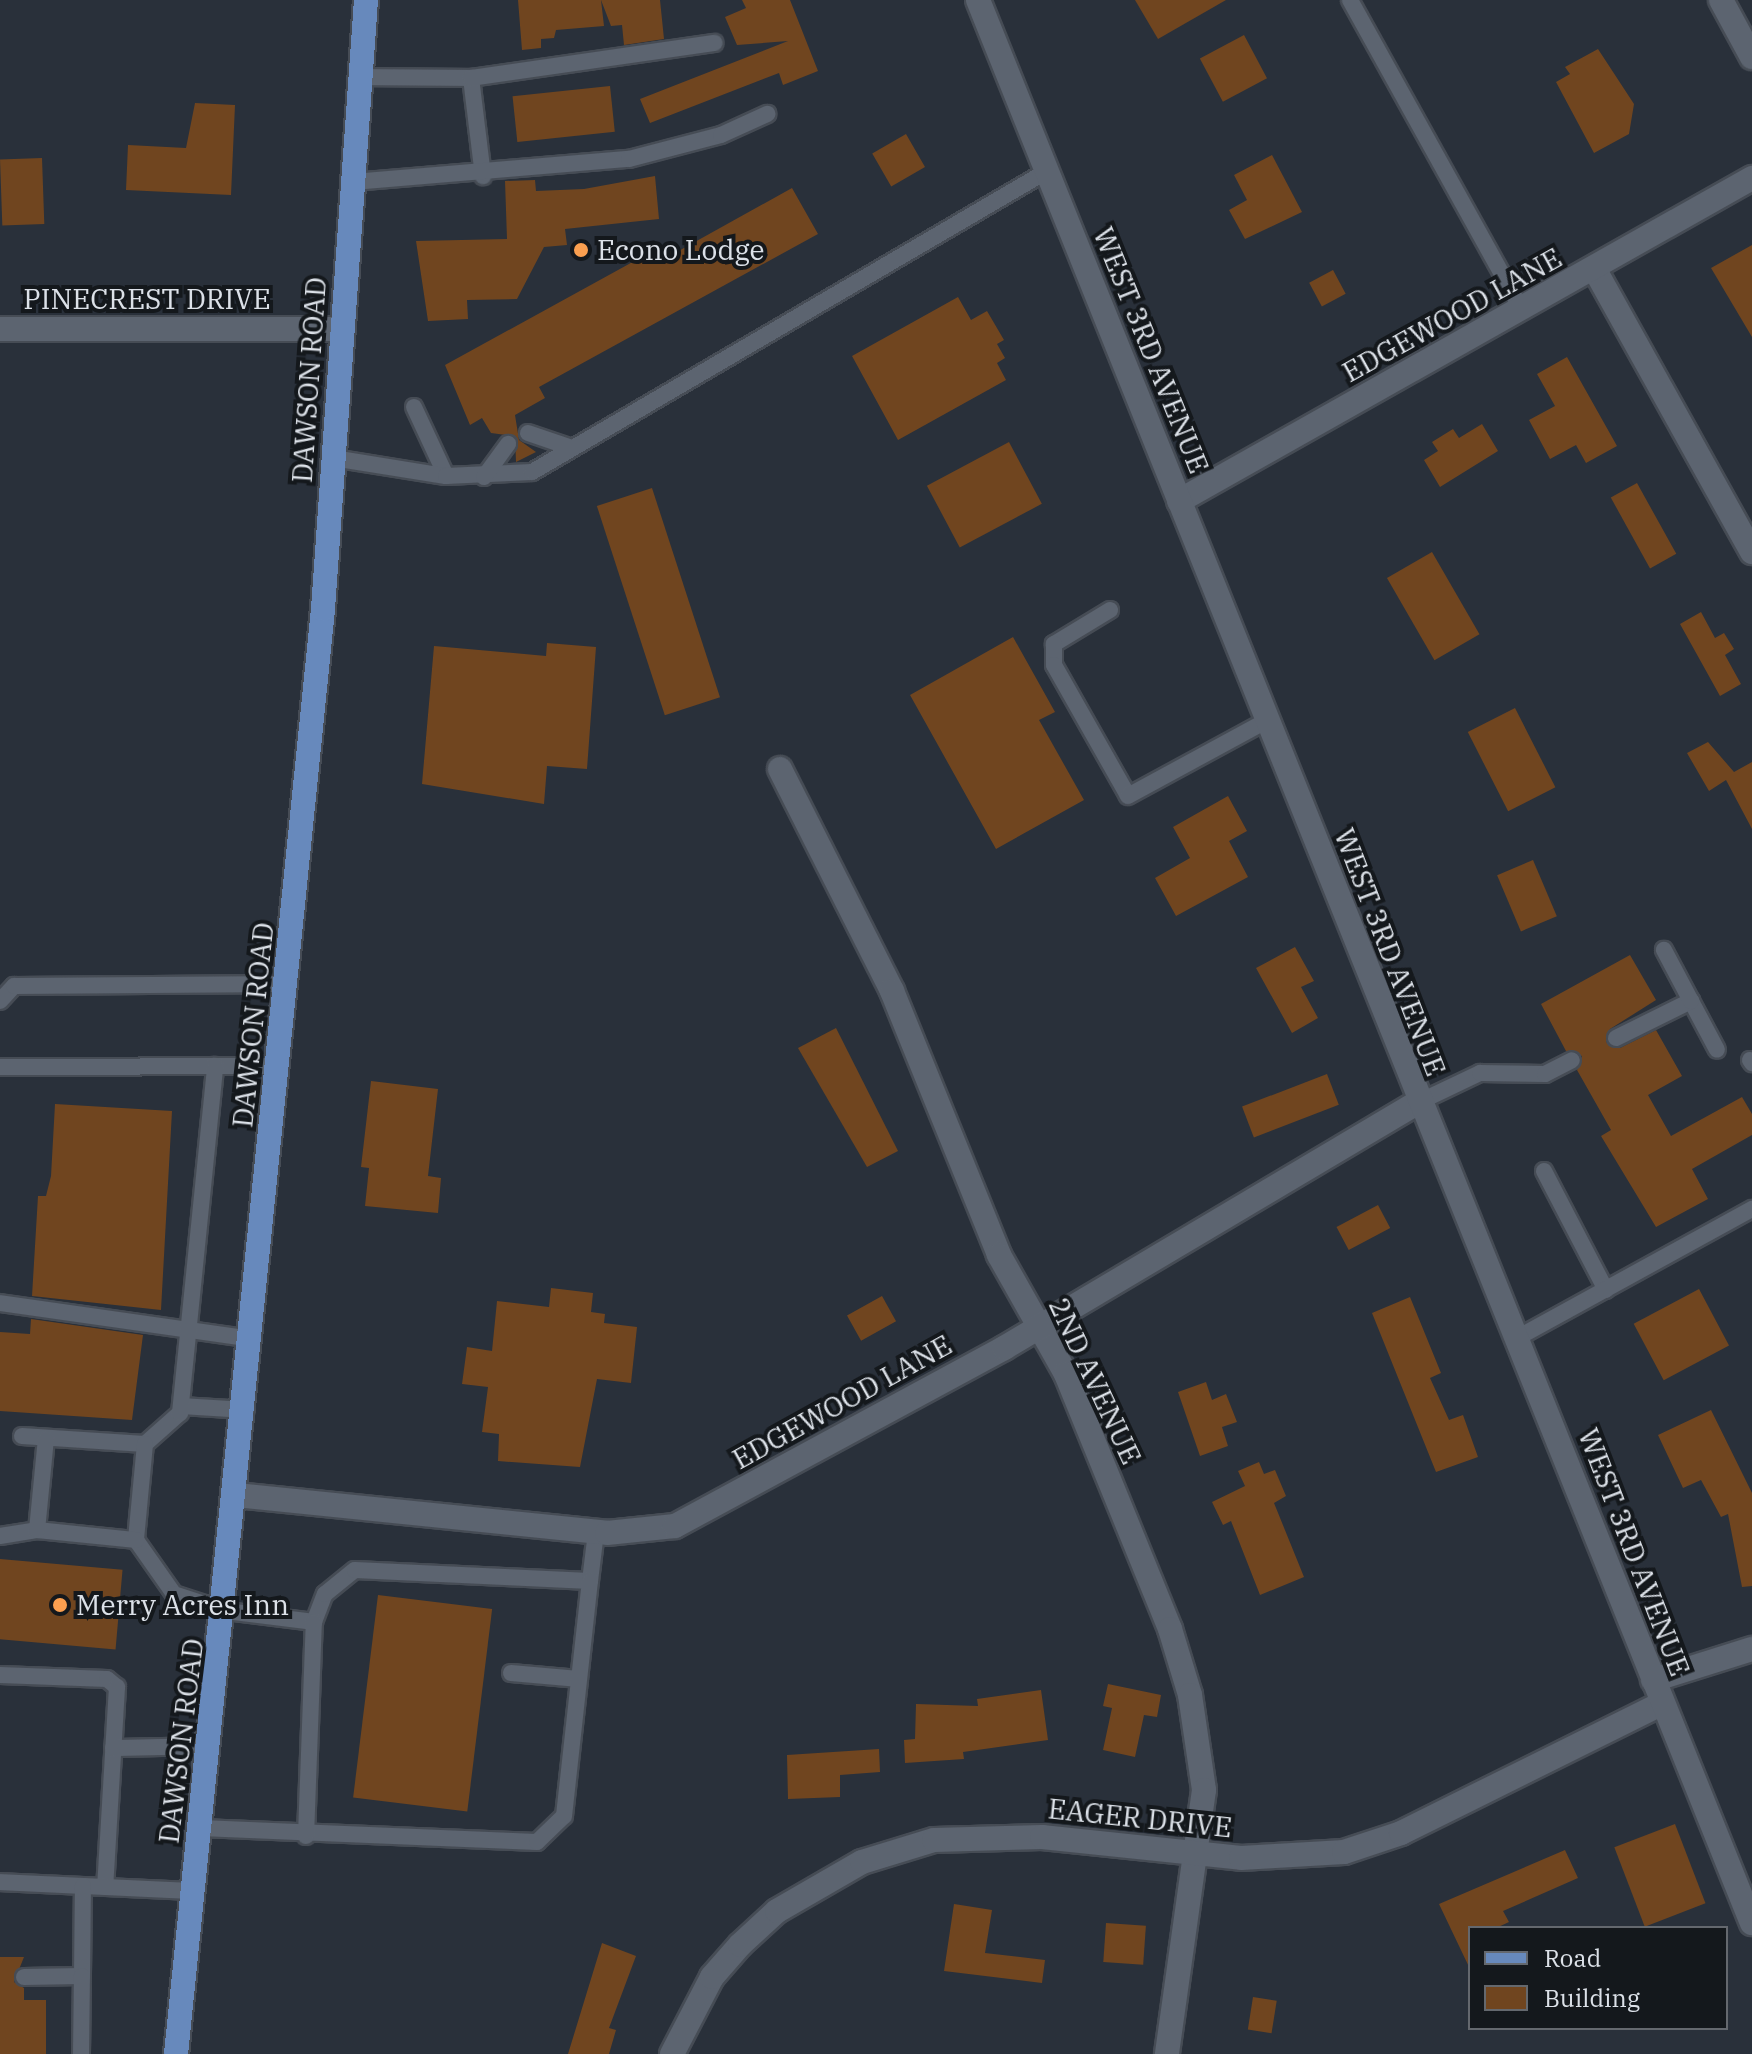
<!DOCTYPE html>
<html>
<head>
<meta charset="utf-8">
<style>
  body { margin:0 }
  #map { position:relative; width:1752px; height:2054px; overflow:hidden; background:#29303a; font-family:"IBM Plex Serif",serif }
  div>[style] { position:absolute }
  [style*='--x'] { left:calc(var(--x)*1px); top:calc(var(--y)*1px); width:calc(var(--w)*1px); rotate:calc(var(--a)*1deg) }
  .building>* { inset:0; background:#70451f; transform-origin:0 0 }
  .roads { filter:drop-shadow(2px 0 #464c55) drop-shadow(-2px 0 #464c55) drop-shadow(0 2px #464c55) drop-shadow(0 -2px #464c55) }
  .lane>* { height:16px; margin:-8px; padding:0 8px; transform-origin:8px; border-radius:8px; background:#5c6470 }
  .street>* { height:24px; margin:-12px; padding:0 12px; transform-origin:12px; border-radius:12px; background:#5c6470 }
  .secondary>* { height:24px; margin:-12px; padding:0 12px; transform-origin:12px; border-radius:12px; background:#5c6470 }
  .primary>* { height:24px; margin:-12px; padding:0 12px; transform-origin:12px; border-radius:12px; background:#6789bc }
  .dots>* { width:22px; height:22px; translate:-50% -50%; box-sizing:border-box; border:4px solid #14181c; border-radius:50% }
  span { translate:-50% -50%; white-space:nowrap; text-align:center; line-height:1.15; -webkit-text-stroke:8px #14181c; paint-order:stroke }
  .poi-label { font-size:28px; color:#dce1e8 }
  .left { translate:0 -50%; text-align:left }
  .street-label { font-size:28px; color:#dce1e8 }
  .legend { position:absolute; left:1468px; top:1926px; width:260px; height:104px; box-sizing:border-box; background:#14181c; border:2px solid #64686e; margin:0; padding:10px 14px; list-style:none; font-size:24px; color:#dce1e8 }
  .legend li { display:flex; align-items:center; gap:16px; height:40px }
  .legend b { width:40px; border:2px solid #64686e }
</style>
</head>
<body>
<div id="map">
  <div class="building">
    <i style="clip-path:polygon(518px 0,601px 0,604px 26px,556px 30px,554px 38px,541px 39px,541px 48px,522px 50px)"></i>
    <i style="clip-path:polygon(601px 0,660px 0,664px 39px,624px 45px,622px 25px,611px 26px)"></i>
    <i style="clip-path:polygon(742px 0,790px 0,818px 71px,783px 85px,779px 73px,650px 123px,640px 99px,788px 41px,737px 45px,725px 17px,746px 8px)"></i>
    <i style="clip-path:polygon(1135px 0,1226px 0,1158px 39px)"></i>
    <i style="left:1244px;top:35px;width:49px;height:50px;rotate:62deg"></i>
    <i style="clip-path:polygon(1598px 49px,1634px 104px,1629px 134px,1594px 153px,1556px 82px,1570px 74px,1565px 67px)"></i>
    <i style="left:610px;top:86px;width:46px;height:98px;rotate:84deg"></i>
    <i style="clip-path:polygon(195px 103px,235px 105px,231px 195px,126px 190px,128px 145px,186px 148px)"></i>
    <i style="left:906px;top:134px;width:38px;height:39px;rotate:60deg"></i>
    <i style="clip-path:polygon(1272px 155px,1302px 212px,1245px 239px,1229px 210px,1247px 200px,1234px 175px)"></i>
    <i style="left:42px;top:158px;width:66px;height:42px;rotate:88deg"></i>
    <i style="clip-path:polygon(655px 176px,659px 219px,565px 229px,567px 245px,544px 247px,517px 299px,467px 300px,468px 319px,428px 321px,416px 241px,507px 239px,505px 181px,535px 180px,536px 191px,584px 189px)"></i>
    <i style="clip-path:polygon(792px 188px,818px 234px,539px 387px,545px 398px,515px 415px,519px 440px,536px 452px,516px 462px,515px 436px,491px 433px,482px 418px,470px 425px,445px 365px,669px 242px,675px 253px)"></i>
    <i style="clip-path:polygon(1752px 245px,1752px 337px,1711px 268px)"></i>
    <i style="left:1333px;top:270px;width:27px;height:27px;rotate:62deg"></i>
    <i style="clip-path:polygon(958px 297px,971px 320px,987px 311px,1004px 340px,997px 344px,1005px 358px,997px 363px,1006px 380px,898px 440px,852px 356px)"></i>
    <i style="clip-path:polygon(1567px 357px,1617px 446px,1586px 463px,1576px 445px,1550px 459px,1529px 420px,1555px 406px,1537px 374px)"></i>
    <i style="clip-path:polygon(1482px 424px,1498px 451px,1440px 487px,1424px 460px,1438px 451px,1432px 442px,1453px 429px,1459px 438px)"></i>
    <i style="left:1009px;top:442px;width:70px;height:93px;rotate:62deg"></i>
    <i style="left:1637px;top:483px;width:81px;height:30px;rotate:61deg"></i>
    <i style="left:652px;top:488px;width:220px;height:58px;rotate:72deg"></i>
    <i style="left:1432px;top:552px;width:95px;height:52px;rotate:60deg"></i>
    <i style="clip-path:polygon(1701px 612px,1715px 638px,1724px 633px,1734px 649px,1725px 655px,1741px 684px,1720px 696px,1680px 624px)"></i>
    <i style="clip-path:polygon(1013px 637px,1055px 712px,1039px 720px,1084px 800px,996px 849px,910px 695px)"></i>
    <i style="clip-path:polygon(547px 643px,596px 647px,587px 769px,547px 766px,544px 804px,422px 784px,434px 646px,546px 656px)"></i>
    <i style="left:1515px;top:708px;width:89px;height:53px;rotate:63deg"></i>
    <i style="clip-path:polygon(1708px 742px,1734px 772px,1752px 762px,1752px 829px,1726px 780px,1709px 791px,1687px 753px)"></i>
    <i style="clip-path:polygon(1228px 796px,1247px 831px,1229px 841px,1248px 877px,1176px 916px,1155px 878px,1190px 858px,1173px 827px)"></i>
    <i style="left:1533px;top:860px;width:61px;height:39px;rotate:67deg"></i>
    <i style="clip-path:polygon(1295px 947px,1314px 981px,1301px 987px,1318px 1018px,1292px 1033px,1256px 968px)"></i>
    <i style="clip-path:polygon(1630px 955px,1656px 1000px,1610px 1029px,1606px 1042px,1620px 1048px,1656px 1030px,1682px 1076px,1648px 1095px,1671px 1136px,1742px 1097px,1752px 1114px,1752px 1135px,1692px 1169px,1708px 1199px,1656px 1227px,1601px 1136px,1611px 1130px,1577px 1070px,1582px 1056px,1566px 1051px,1541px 1004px)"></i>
    <i style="clip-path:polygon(836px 1028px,898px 1151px,867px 1167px,798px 1048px)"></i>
    <i style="left:1327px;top:1074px;width:33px;height:91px;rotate:69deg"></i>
    <i style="clip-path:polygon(371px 1081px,438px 1089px,428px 1176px,441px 1178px,438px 1213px,365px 1206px,369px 1168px,361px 1167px)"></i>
    <i style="clip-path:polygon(55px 1104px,172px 1111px,161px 1310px,32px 1296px,38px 1196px,46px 1196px,51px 1176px)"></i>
    <i style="left:1378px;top:1205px;width:26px;height:47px;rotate:62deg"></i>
    <i style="clip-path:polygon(551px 1288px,593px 1293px,591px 1312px,605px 1314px,604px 1323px,637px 1327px,631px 1383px,597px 1379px,580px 1467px,498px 1461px,499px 1434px,482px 1432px,488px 1387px,462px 1384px,467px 1347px,492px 1351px,497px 1301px,549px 1307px)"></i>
    <i style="left:1699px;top:1289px;width:64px;height:74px;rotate:62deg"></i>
    <i style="left:882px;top:1296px;width:29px;height:40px;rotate:61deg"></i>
    <i style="clip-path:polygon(1410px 1297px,1441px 1373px,1430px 1378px,1449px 1420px,1463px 1415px,1478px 1457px,1436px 1472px,1372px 1313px)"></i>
    <i style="clip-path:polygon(31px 1319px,143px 1335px,132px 1420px,0 1411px,0 1332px,30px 1334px)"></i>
    <i style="clip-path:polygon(1206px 1382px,1212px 1400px,1226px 1394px,1237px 1422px,1222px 1427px,1228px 1446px,1200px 1456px,1178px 1392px)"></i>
    <i style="clip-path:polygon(1711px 1410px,1752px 1493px,1752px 1586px,1742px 1587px,1728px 1514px,1721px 1517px,1701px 1480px,1683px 1488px,1658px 1435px)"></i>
    <i style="clip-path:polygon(1259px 1462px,1264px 1474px,1275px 1470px,1286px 1496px,1274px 1503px,1304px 1577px,1260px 1595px,1231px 1521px,1223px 1525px,1212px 1502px,1245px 1486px,1238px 1471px)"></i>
    <i style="left:0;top:1559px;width:123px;height:80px;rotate:5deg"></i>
    <i style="left:378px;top:1595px;width:115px;height:204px;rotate:7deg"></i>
    <i style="clip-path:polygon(1108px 1684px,1161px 1695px,1157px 1717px,1144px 1715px,1135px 1757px,1103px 1750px,1112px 1708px,1103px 1706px)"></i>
    <i style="clip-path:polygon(1041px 1690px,1048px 1740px,963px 1752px,964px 1759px,905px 1763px,904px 1740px,915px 1739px,916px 1704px,978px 1706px,977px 1699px)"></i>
    <i style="clip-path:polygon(879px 1749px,880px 1772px,840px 1775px,840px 1797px,788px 1799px,787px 1755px)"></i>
    <i style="left:1675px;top:1824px;width:85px;height:65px;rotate:69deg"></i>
    <i style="clip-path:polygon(1565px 1850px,1578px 1878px,1503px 1911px,1509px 1922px,1496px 1928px,1470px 1928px,1470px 1969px,1439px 1904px)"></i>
    <i style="clip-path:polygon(954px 1904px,992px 1910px,985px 1953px,1045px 1960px,1042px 1983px,944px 1971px)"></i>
    <i style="left:1106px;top:1923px;width:40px;height:39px;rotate:4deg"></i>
    <i style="clip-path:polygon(602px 1943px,636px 1956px,609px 2028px,616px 2030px,609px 2054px,568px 2054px)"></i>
    <i style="clip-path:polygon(0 1957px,24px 1957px,14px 1982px,24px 1988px,24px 2000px,46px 2000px,46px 2054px,0 2054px)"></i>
    <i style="left:1253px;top:1997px;width:24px;height:33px;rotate:9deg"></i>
  </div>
  <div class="roads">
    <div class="lane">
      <i style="--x:1350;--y:0;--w:355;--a:61"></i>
      <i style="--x:360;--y:77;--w:111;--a:0.5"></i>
      <i style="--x:471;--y:78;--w:99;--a:83"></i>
      <i style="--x:471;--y:78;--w:246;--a:-8.2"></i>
      <i style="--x:353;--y:182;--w:277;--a:-4.8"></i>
      <i style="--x:629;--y:159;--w:95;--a:-14.6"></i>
      <i style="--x:721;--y:135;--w:51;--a:-24.5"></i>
      <i style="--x:414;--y:407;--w:76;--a:65.1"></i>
      <i style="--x:528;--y:433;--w:46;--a:18.8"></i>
      <i style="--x:333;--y:458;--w:114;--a:9.1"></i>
      <i style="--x:446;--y:476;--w:86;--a:-2.7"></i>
      <i style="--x:532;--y:472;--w:597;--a:-30.3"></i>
      <i style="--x:484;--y:477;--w:41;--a:-54"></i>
      <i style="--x:1110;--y:610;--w:66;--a:148.7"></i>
      <i style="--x:1054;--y:644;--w:21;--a:90"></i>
      <i style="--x:1054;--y:665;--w:150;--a:60.5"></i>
      <i style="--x:1128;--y:796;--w:159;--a:-28.5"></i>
      <i style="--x:0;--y:1001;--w:21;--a:-47"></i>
      <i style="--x:14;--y:986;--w:273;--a:-0.4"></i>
      <i style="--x:1691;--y:1001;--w:55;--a:62"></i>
      <i style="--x:1616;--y:1038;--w:84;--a:-26.3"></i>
      <i style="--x:1691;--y:1001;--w:58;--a:-117.9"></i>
      <i style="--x:1750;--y:1060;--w:4;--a:56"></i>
      <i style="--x:0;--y:1067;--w:279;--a:-0.2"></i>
      <i style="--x:1417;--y:1103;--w:70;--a:-25.5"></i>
      <i style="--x:1480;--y:1073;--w:65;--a:0.9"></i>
      <i style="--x:1545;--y:1074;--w:30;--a:-27"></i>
      <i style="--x:1544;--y:1171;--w:134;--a:62.5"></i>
      <i style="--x:0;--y:1303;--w:255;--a:8.1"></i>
      <i style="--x:1517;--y:1338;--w:268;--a:-28.8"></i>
      <i style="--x:181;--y:1406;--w:65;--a:3.5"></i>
      <i style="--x:22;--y:1436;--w:123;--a:3.7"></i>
      <i style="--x:145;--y:1444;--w:47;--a:-41.5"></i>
      <i style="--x:180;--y:1413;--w:349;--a:-84.2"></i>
      <i style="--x:145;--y:1444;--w:96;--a:95.4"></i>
      <i style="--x:136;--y:1540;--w:66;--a:54.9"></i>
      <i style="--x:174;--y:1594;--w:55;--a:18.1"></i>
      <i style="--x:226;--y:1611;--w:89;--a:7.1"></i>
      <i style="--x:314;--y:1622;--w:30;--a:-69"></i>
      <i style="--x:325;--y:1594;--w:38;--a:-39"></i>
      <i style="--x:355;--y:1570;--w:235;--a:2.7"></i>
      <i style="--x:590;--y:1581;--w:49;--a:-83"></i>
      <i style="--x:37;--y:1530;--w:100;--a:5.8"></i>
      <i style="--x:0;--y:1536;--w:37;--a:-9"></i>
      <i style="--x:37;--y:1530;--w:91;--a:-84.4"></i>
      <i style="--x:511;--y:1673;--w:68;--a:5"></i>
      <i style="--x:0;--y:1675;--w:107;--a:2.1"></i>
      <i style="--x:107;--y:1679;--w:13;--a:39"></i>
      <i style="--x:117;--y:1687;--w:200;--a:93.4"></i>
      <i style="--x:113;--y:1748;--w:98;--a:-1.2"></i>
      <i style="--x:201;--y:1828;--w:336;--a:2.4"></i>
      <i style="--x:537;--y:1842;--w:37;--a:-44"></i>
      <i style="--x:564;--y:1816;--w:236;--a:-83.7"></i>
      <i style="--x:306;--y:1836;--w:214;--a:-87.9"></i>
      <i style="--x:0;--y:1882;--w:194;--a:2.7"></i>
      <i style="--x:24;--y:1977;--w:58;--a:-1"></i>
      <i style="--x:82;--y:1976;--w:90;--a:-89.4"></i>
      <i style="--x:81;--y:2054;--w:78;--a:-89.3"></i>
    </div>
    <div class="street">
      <i style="--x:1721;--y:0;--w:65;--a:61.5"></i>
      <i style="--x:1595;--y:270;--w:323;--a:60.9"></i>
      <i style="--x:0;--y:329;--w:342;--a:0"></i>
      <i style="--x:1179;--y:501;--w:658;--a:-29.41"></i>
      <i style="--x:780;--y:769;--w:249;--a:63.2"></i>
      <i style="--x:892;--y:991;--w:285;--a:67.9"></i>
      <i style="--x:999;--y:1255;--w:137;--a:60.6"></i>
      <i style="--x:1066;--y:1374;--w:275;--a:67.8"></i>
      <i style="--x:1170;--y:1629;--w:69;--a:73.1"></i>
      <i style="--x:1190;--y:1695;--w:96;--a:81.6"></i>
      <i style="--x:1204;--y:1790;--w:267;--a:98"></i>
      <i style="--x:236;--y:1495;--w:373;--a:5.8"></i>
      <i style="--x:607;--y:1533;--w:68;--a:-5.9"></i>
      <i style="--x:675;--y:1526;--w:374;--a:-28.4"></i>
      <i style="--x:1004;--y:1348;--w:480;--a:-30.7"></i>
      <i style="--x:1653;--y:1680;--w:104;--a:-17.4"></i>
      <i style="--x:672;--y:2054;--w:87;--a:-62.5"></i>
      <i style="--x:712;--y:1977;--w:43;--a:-48.8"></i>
      <i style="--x:740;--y:1945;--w:50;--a:-42.6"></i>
      <i style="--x:777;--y:1911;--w:98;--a:-30"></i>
      <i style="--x:862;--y:1862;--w:75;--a:-17"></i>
      <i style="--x:934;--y:1840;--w:108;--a:-1.6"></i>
      <i style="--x:1042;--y:1837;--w:200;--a:6"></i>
      <i style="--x:1241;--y:1858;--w:103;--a:-3.3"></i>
      <i style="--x:1344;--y:1852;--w:60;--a:-18.4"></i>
      <i style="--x:1401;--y:1833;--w:290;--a:-26.4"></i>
    </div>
    <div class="secondary">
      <i style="--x:978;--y:0;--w:2073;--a:68.08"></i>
    </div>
    <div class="primary">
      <i style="--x:176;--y:2054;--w:1452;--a:-84.19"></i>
      <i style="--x:323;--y:609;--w:611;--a:-85.96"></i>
    </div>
  </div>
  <div class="dots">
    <i style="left:581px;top:250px;background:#fa9f50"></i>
    <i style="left:60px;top:1605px;background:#fa9f50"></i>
  </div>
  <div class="poi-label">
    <span class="left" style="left:597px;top:250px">Econo Lodge</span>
    <span class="left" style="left:76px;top:1605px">Merry Acres Inn</span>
  </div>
  <div class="street-label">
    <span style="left:147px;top:299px">PINECREST DRIVE</span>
    <span style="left:1452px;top:315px;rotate:-29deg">EDGEWOOD LANE</span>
    <span style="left:1151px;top:350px;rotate:68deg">WEST 3RD AVENUE</span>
    <span style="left:309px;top:380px;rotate:-86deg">DAWSON ROAD</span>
    <span style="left:1390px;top:952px;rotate:69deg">WEST 3RD AVENUE</span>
    <span style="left:253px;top:1025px;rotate:-84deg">DAWSON ROAD</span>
    <span style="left:1095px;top:1381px;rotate:65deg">2ND AVENUE</span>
    <span style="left:842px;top:1402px;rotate:-29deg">EDGEWOOD LANE</span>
    <span style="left:1634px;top:1552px;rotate:69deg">WEST 3RD AVENUE</span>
    <span style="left:181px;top:1741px;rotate:-83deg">DAWSON ROAD</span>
    <span style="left:1140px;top:1818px;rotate:6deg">EAGER DRIVE</span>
  </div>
  <ul class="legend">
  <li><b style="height:10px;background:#6789bc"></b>Road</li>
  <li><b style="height:22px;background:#70451f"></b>Building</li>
  </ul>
</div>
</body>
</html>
